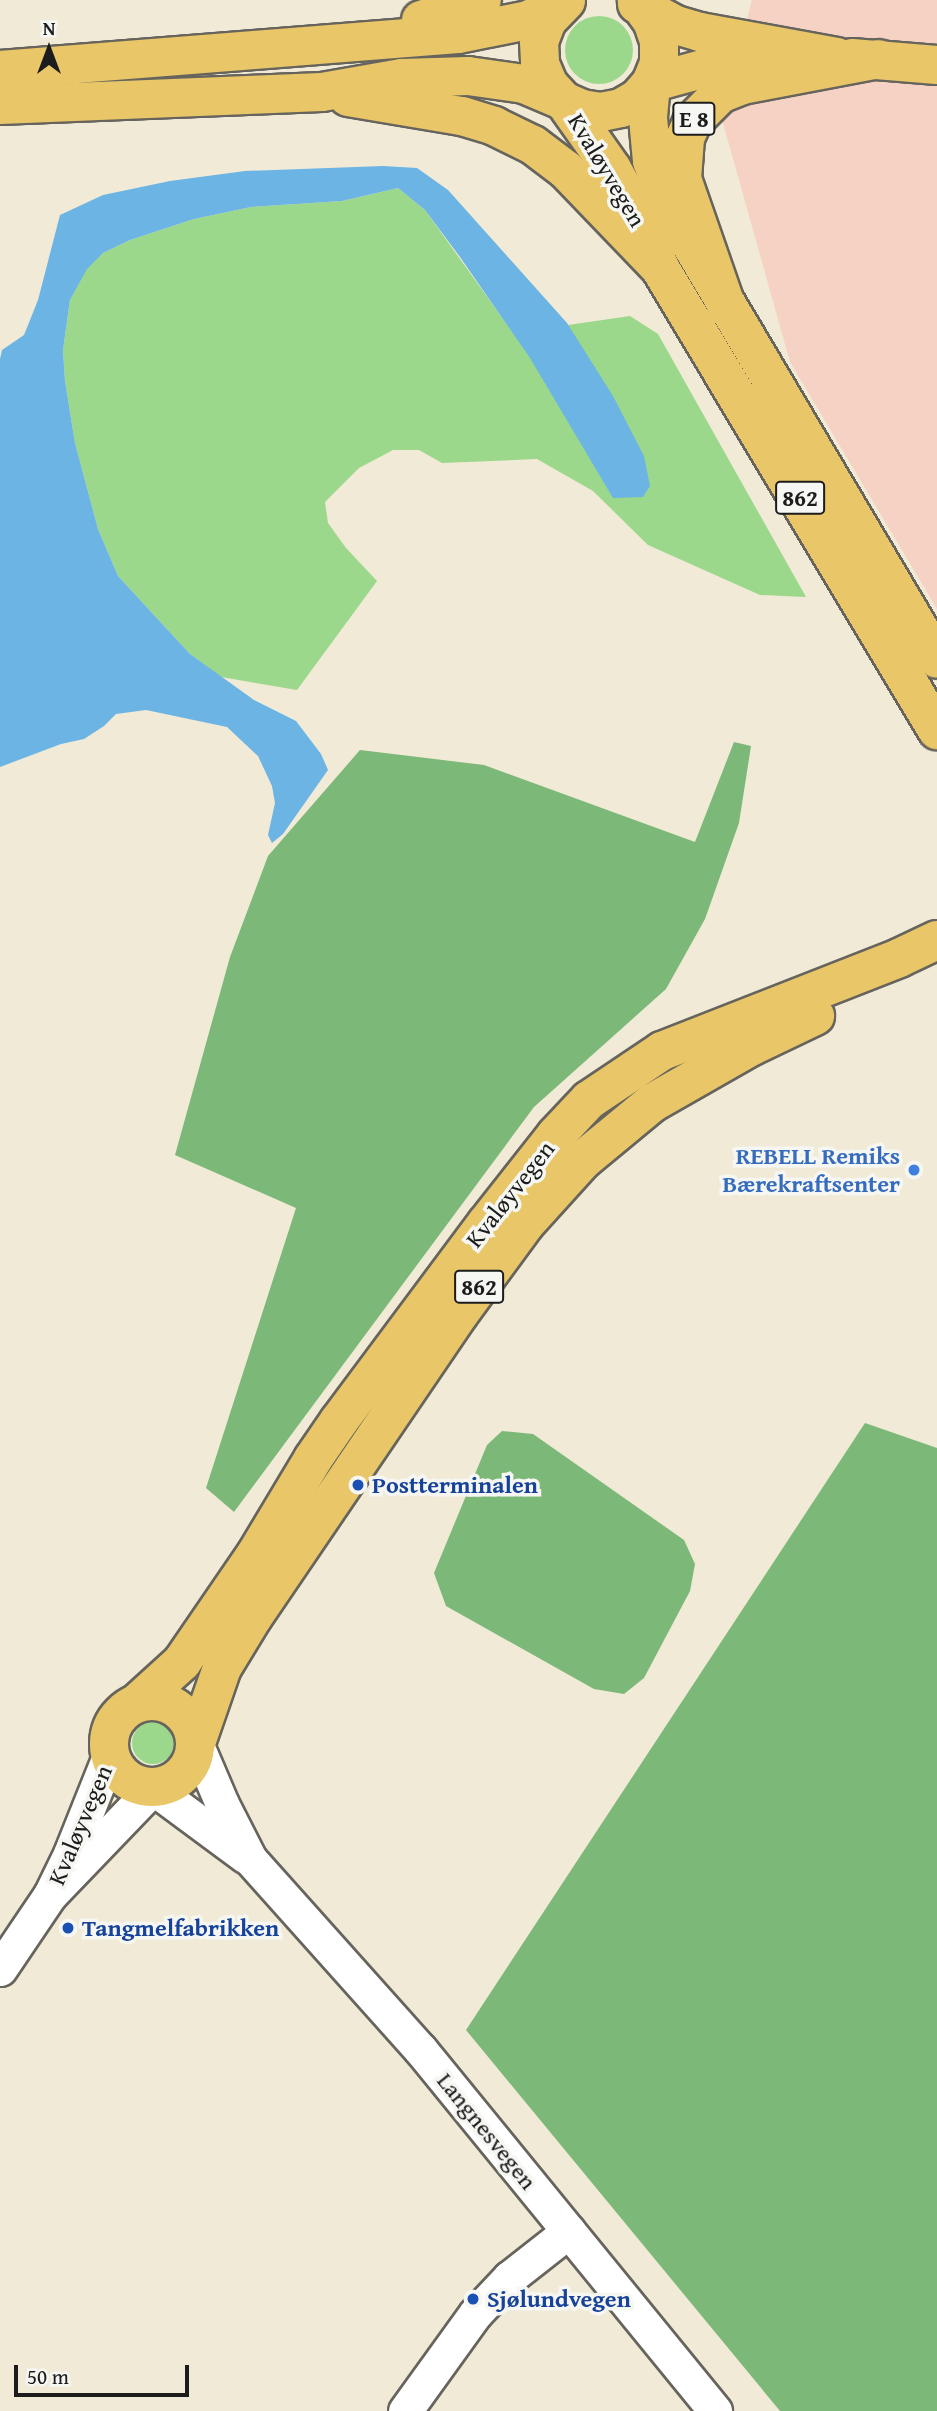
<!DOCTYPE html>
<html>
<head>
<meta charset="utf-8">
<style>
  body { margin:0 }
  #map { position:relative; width:937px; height:2411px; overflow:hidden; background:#f0ead6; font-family:"Gentium Book Plus",serif }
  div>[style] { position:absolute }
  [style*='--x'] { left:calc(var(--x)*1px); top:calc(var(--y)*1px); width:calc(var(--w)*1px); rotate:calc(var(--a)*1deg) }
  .built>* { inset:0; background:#f5d2c3 }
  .green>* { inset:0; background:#9bd88c }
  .round { border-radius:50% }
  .forest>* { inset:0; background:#7cb878 }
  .water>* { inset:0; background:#6cb4e4 }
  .roads { filter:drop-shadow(2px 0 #66645d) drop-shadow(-2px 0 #66645d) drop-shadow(0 2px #66645d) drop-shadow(0 -2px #66645d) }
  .minor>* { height:33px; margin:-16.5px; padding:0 16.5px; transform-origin:16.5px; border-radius:16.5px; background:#fff }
  .major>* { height:38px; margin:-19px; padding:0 19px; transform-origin:19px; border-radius:19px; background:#e9c769 }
  .major>.ring { margin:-19px; padding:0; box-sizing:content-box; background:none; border:38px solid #e9c769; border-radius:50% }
  .highway>* { height:38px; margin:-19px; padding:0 19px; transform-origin:19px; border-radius:19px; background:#e9c769 }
  .dots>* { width:19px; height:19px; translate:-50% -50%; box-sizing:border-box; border:4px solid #f6f6f2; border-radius:50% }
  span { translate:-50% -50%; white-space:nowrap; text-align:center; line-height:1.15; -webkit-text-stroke:7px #f6f6f2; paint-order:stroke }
  .shield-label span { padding:2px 5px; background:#f6f6f2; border:2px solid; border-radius:5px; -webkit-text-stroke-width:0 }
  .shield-label { font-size:23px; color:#1c1c1c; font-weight:700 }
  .street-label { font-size:24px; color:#1c1c1c }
  .shop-label { font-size:24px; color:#366cbe; font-weight:700 }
  .right { translate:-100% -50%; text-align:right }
  .transit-label { font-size:24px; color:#164399; font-weight:700 }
  .left { translate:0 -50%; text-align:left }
  .north { position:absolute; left:14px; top:14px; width:70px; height:70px; -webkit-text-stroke:5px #f6f6f2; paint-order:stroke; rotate:0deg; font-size:19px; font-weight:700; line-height:28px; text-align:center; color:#1c1c1c }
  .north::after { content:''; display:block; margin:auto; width:24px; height:32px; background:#1c1c1c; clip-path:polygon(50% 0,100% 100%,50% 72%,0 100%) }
  .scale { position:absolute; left:14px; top:2365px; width:175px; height:32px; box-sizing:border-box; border:4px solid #1c1c1c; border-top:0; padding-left:9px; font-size:21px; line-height:24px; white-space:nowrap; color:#1c1c1c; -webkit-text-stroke:5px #f6f6f2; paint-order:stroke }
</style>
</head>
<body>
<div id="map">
  <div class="built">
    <i style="clip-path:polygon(752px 0,937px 0,937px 609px,790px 362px,721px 116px)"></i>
  </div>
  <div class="green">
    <i class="round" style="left:565px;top:16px;width:68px;height:68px"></i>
    <i style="clip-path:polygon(398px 188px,425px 210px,513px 333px,630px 316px,658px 334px,806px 597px,760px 595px,648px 545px,593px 491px,537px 459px,442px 463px,419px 450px,393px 450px,359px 468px,325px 502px,328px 523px,346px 548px,377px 581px,297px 690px,221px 677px,190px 654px,118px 576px,98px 529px,75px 443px,65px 381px,63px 350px,70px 300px,87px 268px,103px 253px,130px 240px,194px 219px,251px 207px,342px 201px)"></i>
    <i class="round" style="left:132px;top:1722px;width:42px;height:42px"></i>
  </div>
  <div class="forest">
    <i style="clip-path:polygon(734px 742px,751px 746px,739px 823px,705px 919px,666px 989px,534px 1107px,234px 1512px,206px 1488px,296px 1208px,175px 1155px,230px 957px,268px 856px,360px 750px,484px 765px,695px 842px)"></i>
    <i style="clip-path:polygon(865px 1423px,937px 1448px,937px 2411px,780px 2411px,466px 2030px)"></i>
    <i style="clip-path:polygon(502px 1431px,533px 1434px,684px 1540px,695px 1564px,690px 1591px,644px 1678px,624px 1694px,594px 1689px,446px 1606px,434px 1573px,487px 1445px)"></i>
  </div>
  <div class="water">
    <i style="clip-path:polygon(383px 166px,417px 168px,448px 190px,567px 323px,613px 396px,644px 456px,650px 486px,643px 497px,613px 498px,530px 358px,460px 257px,425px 210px,398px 188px,342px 201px,251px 207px,194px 219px,130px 240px,103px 253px,87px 269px,70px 300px,63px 350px,65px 381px,75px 443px,98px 529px,118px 576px,190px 654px,254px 700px,296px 721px,321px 754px,328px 770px,283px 834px,272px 843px,268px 835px,275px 803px,272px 786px,258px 756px,227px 727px,146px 710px,116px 714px,104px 726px,84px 739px,61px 744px,0 767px,0 359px,2px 350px,24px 335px,38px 300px,60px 215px,103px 195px,170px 181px,245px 171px)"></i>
  </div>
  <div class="roads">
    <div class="minor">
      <i style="--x:196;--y:1743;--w:66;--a:66.9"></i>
      <i style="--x:222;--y:1804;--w:62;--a:63"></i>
      <i style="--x:250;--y:1859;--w:255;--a:48.2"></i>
      <i style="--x:420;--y:2049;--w:467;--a:50.8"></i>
      <i style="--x:50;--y:1895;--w:149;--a:-46.1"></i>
      <i style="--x:153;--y:1788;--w:114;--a:36.5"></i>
      <i style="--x:0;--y:1969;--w:89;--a:-56"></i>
      <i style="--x:50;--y:1895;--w:46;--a:-64"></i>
      <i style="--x:70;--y:1854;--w:108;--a:-68.2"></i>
      <i style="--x:405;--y:2411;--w:120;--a:-54.2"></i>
      <i style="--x:475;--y:2314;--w:50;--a:-46.6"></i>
      <i style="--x:509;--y:2278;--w:76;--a:-38.1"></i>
    </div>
    <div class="major">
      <i style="--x:651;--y:83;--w:35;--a:95"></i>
      <i style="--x:648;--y:118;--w:43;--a:84.7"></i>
      <i style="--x:652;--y:161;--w:49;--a:69.7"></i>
      <i style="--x:669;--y:207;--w:525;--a:59.34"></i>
      <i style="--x:564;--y:101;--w:83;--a:54.8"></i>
      <i style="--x:612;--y:169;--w:54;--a:61"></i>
      <i style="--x:638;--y:216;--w:56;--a:67.1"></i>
      <i style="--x:660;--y:268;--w:539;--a:59.05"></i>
      <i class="ring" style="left:109px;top:1701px;width:48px;height:48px"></i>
      <i style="--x:137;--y:1703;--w:61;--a:-42.3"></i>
      <i style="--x:182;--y:1662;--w:131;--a:-55.6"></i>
      <i style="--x:256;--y:1554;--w:111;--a:-59"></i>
      <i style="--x:313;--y:1459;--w:46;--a:-55.6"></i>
      <i style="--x:339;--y:1421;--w:246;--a:-53.3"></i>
      <i style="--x:486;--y:1224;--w:113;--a:-51.8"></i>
      <i style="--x:556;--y:1135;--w:48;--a:-46.7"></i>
      <i style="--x:589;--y:1100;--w:88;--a:-33.9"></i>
      <i style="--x:662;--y:1051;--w:255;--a:-21.4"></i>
      <i style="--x:899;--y:958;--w:42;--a:-25.3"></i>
      <i style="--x:196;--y:1743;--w:79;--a:-70.9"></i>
      <i style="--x:222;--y:1668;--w:60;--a:-58.7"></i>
      <i style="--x:253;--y:1617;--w:366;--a:-55.8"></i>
      <i style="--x:459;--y:1314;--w:112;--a:-53.7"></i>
      <i style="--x:525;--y:1224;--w:86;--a:-47.8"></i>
      <i style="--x:583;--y:1160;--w:89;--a:-39.6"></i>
      <i style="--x:652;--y:1103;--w:115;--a:-29.7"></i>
      <i style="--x:752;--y:1046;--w:70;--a:-25.5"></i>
    </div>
    <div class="highway">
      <i style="--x:566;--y:1;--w:28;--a:134"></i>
      <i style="--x:547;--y:21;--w:22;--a:111"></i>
      <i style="--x:539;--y:42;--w:22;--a:87"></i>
      <i style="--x:540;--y:64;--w:23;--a:67"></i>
      <i style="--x:549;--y:85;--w:22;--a:47"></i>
      <i style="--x:564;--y:101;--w:20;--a:24"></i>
      <i style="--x:582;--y:109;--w:19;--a:9"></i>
      <i style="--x:601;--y:112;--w:20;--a:-11"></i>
      <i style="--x:621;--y:108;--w:20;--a:-30"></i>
      <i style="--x:638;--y:98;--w:20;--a:-49"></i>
      <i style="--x:651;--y:83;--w:22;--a:-68"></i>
      <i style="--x:659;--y:63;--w:22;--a:-90"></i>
      <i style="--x:659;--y:41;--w:21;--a:-109"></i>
      <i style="--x:652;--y:21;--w:26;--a:-126"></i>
      <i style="--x:637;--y:4;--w:44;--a:28.3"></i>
      <i style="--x:676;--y:25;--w:25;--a:16"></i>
      <i style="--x:700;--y:32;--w:139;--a:10.3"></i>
      <i style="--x:421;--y:20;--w:64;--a:-18.2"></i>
      <i style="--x:852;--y:58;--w:85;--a:4.7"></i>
      <i style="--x:0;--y:70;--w:459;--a:-4.5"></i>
      <i style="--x:458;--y:34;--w:71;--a:-11.3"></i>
      <i style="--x:528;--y:20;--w:37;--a:-26"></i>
      <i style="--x:651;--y:83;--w:57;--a:-15.3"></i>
      <i style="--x:706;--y:68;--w:58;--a:-4.9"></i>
      <i style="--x:348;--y:97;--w:116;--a:9.5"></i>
      <i style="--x:462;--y:116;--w:34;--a:17"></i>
      <i style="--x:494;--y:126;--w:43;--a:26"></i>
      <i style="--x:533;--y:145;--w:41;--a:37.1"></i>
      <i style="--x:566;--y:170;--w:136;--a:46.2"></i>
      <i style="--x:0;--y:105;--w:322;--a:-2.3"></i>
      <i style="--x:322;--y:92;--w:81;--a:-9.9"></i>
      <i style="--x:402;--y:78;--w:66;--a:-1.7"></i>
      <i style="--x:468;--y:76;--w:57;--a:8.1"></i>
      <i style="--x:524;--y:84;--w:43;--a:23"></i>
      <i style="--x:727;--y:308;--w:137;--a:-109.2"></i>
      <i style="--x:682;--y:179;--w:41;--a:-85.8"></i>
      <i style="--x:685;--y:138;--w:17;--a:-66"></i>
      <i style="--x:692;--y:122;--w:40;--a:-45"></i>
      <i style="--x:720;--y:94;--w:24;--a:-22"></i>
      <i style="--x:742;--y:85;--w:139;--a:-10.7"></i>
    </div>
  </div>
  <div class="dots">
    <i style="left:914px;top:1170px;background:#3f7fe0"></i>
    <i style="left:358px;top:1485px;background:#1a4fb4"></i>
    <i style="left:68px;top:1928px;background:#1a4fb4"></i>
    <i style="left:473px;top:2299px;background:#1a4fb4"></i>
  </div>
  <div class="shield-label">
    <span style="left:694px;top:119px">E 8</span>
    <span style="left:800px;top:498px">862</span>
    <span style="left:479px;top:1287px">862</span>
  </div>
  <div class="street-label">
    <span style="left:607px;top:170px;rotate:59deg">Kvaløyvegen</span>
    <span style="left:510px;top:1194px;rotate:-52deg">Kvaløyvegen</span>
    <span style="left:80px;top:1825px;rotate:-67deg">Kvaløyvegen</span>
    <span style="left:487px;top:2131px;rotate:51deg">Langnesvegen</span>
  </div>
  <div class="shop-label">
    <span class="right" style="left:900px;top:1170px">REBELL Remiks<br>Bærekraftsenter</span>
  </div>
  <div class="transit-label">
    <span class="left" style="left:372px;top:1485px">Postterminalen</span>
    <span class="left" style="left:82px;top:1928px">Tangmelfabrikken</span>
    <span class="left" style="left:487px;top:2299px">Sjølundvegen</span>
  </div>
  <div class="north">N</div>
  <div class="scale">50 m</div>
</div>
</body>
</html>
